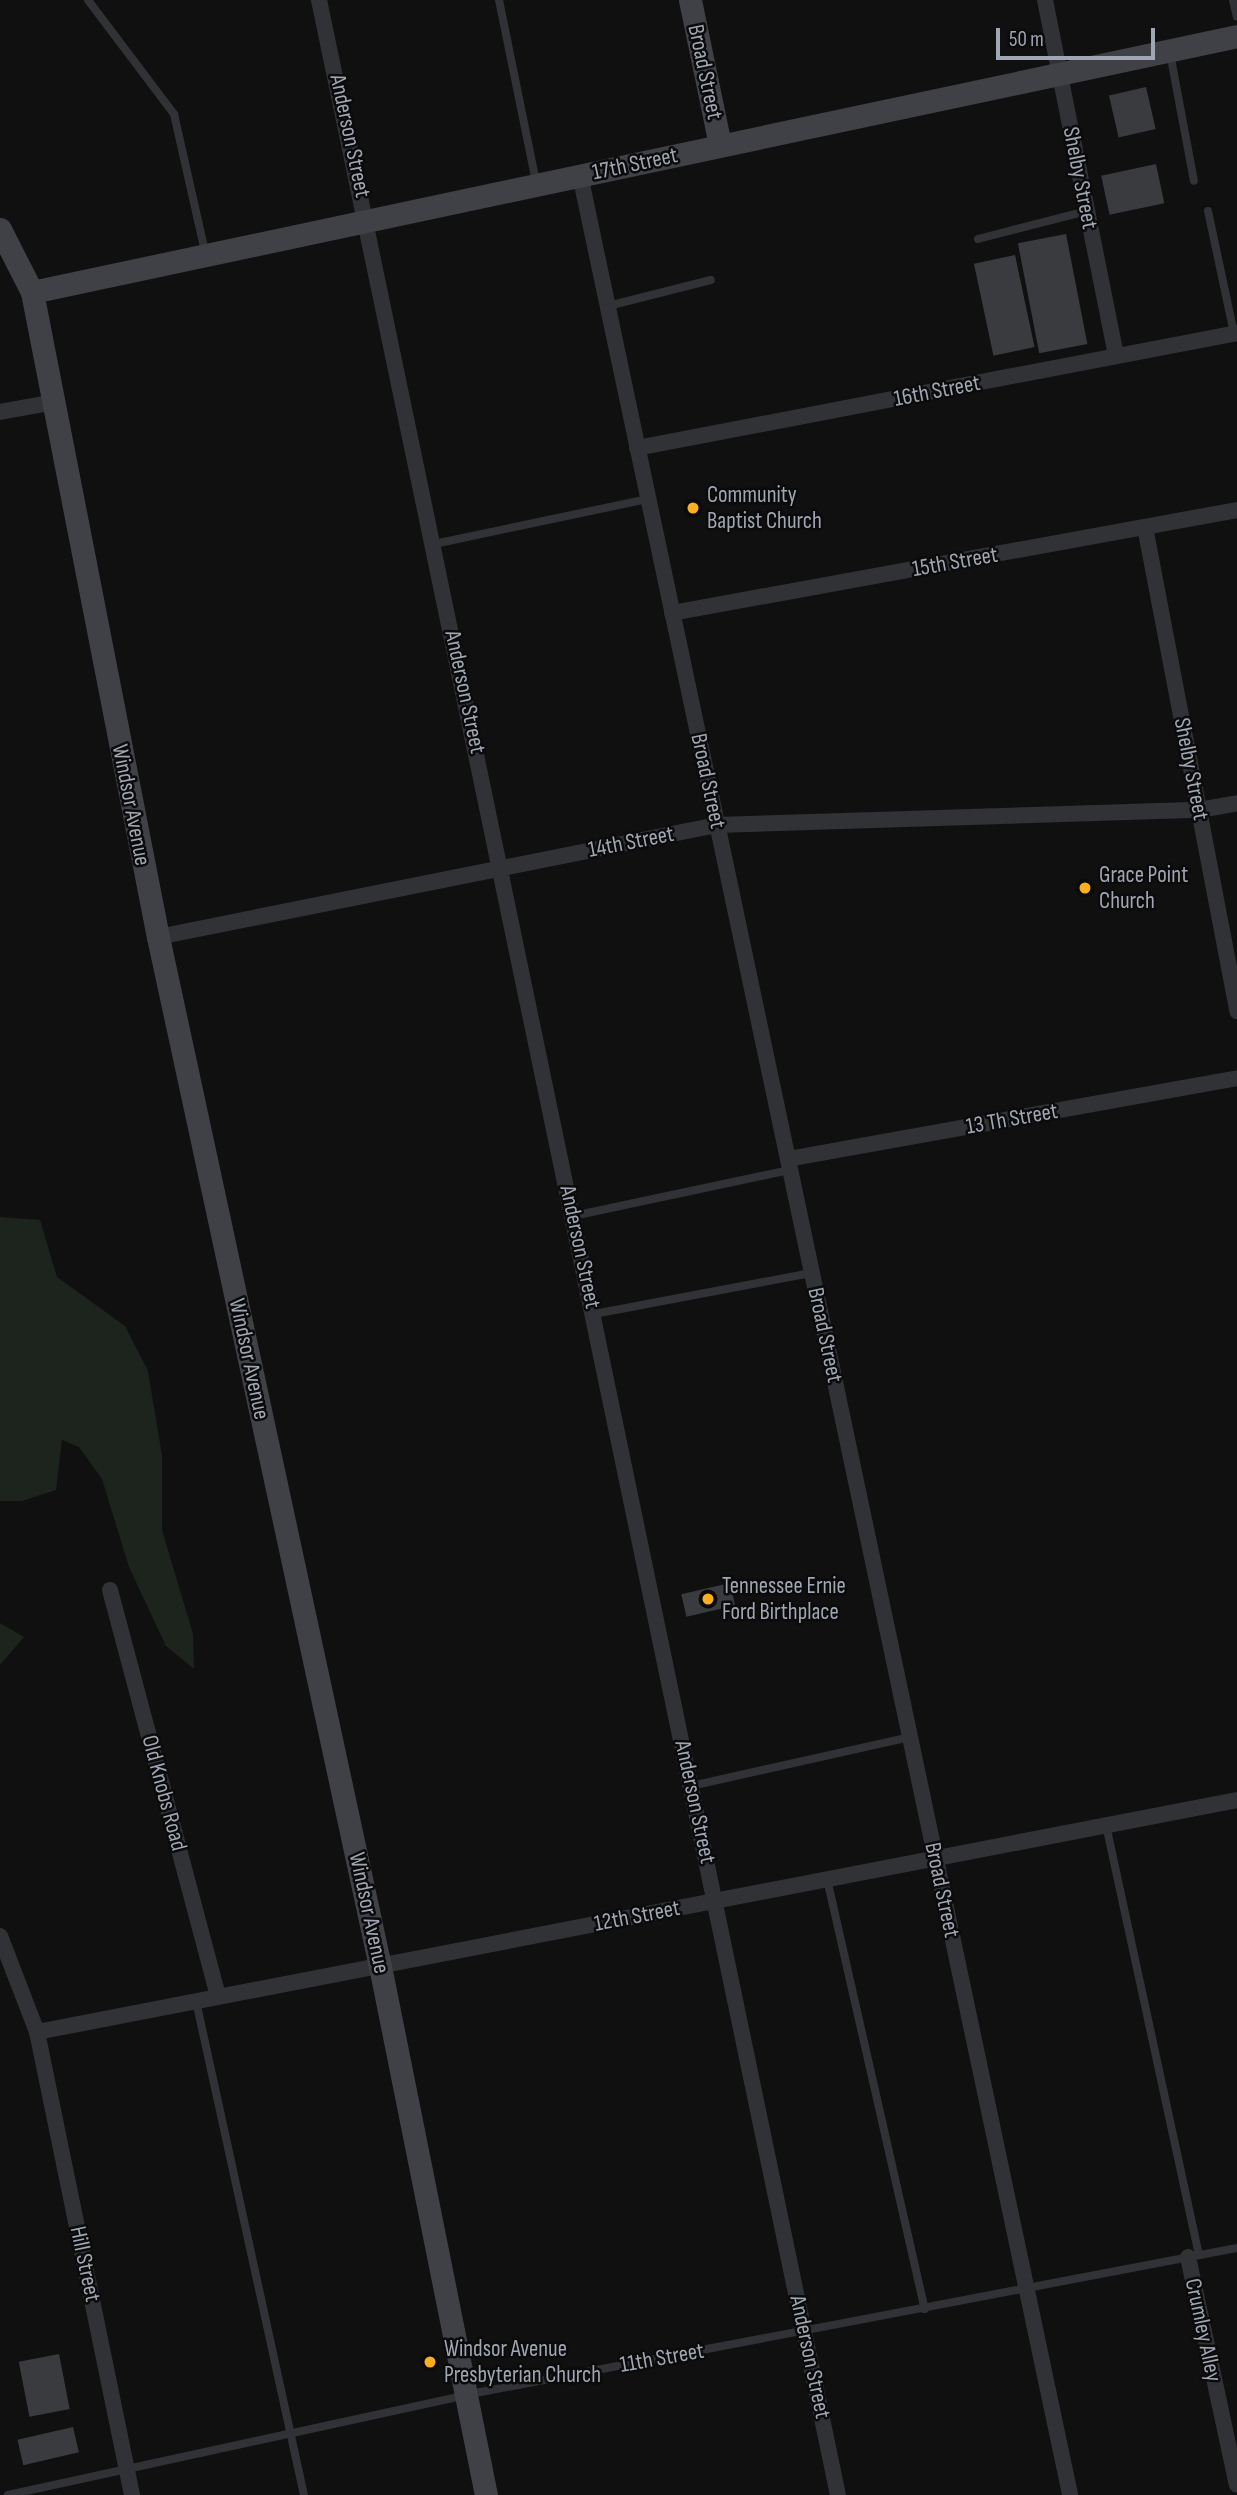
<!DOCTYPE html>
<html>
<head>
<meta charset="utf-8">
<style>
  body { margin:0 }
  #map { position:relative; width:1237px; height:2495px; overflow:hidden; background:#101011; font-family:"Sofia Sans Condensed",sans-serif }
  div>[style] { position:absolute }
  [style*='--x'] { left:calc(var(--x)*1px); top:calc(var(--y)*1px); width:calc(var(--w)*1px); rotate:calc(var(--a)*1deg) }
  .green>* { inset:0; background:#1c241d }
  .building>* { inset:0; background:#3a3b3f; transform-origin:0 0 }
  .lane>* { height:8px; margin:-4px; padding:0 4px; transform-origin:4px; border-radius:4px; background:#313236 }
  .street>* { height:16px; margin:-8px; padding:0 8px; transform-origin:8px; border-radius:8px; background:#313236 }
  .secondary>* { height:23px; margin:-11.5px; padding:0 11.5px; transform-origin:11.5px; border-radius:11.5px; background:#3f4146 }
  .dots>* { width:19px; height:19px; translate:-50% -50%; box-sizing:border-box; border:4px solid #0b0b0c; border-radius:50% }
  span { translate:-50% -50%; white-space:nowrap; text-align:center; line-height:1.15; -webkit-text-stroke:5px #0b0b0c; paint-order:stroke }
  .street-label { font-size:23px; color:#a0a6b3 }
  .poi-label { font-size:23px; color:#a0a6b3 }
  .left { translate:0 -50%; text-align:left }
  .scale { position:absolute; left:996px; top:28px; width:159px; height:32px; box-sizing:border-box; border:4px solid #a0a6b3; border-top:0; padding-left:9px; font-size:21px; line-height:24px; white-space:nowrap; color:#a0a6b3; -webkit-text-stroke:5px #0b0b0c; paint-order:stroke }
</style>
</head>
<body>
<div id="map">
  <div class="green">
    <i style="clip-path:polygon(0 1217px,40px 1220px,57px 1277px,125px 1326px,148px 1371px,162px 1455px,162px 1530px,193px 1634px,194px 1669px,166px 1646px,129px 1567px,102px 1479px,79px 1447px,62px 1440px,56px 1490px,22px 1501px,0 1501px)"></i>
    <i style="clip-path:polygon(0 1623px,24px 1637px,0 1665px)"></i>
  </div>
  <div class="building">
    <i style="left:1146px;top:87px;width:43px;height:38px;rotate:77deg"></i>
    <i style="left:1156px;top:164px;width:40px;height:56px;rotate:78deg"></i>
    <i style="left:1066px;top:234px;width:112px;height:49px;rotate:79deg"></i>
    <i style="left:1015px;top:255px;width:94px;height:42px;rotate:78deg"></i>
    <i style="left:730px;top:1583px;width:23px;height:50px;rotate:77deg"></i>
    <i style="left:59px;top:2354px;width:56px;height:41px;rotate:79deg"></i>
    <i style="left:73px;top:2427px;width:26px;height:57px;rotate:77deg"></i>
  </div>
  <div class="lane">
    <i style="--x:88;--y:0;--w:143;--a:53"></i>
    <i style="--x:174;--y:114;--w:141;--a:77.3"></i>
    <i style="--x:499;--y:0;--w:186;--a:78.5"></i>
    <i style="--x:1233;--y:0;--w:17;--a:77"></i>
    <i style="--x:1170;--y:53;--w:130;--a:79.4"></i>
    <i style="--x:1208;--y:211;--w:125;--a:78"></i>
    <i style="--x:978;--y:239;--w:113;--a:-14.4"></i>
    <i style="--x:608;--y:306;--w:106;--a:-14.2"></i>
    <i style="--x:434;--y:544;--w:219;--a:-11.9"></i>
    <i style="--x:573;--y:1216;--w:222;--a:-12"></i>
    <i style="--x:594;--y:1314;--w:222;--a:-10.7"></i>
    <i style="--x:691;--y:1786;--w:224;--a:-12.6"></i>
    <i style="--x:1106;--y:1825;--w:440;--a:77.8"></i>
    <i style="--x:827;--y:1879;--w:441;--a:77.2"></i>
    <i style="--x:196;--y:2001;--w:506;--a:77.67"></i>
    <i style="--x:8;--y:2495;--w:468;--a:-12.3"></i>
    <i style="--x:465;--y:2395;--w:786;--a:-10.78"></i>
  </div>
  <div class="street">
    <i style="--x:319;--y:0;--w:2548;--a:78.25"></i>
    <i style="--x:1045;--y:0;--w:363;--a:78.7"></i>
    <i style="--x:580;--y:175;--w:2371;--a:78.07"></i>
    <i style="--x:0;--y:412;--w:51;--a:-10.2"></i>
    <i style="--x:637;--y:448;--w:611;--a:-10.85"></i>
    <i style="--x:1145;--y:527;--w:493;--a:79.2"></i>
    <i style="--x:672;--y:613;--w:574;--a:-10.33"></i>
    <i style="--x:158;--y:937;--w:570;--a:-11.33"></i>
    <i style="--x:717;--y:825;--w:482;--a:-1.8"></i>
    <i style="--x:1199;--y:810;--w:39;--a:-10"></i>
    <i style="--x:788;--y:1159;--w:456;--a:-10.2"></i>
    <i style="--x:110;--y:1590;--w:421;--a:75.1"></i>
    <i style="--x:0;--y:1936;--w:103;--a:68.9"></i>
    <i style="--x:37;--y:2032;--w:473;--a:78.4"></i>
    <i style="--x:37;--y:2032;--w:1222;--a:-10.94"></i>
    <i style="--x:1188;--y:2257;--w:233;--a:77.9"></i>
  </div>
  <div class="secondary">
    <i style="--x:690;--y:0;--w:148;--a:78.3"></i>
    <i style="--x:0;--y:229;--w:71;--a:63.1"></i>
    <i style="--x:32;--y:292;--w:657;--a:78.95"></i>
    <i style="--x:158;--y:937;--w:1053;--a:77.83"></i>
    <i style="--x:380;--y:1966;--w:540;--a:78.67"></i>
    <i style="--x:32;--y:292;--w:1232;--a:-11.99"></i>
  </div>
  <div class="dots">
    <i style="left:693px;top:508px;background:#f9af20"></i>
    <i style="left:1085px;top:888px;background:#f9af20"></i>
    <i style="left:708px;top:1599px;background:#f9af20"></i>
    <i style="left:430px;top:2362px;background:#f9af20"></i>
  </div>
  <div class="street-label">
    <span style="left:705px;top:72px;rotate:78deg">Broad Street</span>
    <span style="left:350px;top:136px;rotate:78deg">Anderson Street</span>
    <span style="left:635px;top:164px;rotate:-12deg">17th Street</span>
    <span style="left:1080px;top:178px;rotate:79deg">Shelby Street</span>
    <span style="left:937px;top:391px;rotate:-11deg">16th Street</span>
    <span style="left:955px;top:562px;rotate:-10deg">15th Street</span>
    <span style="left:465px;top:692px;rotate:78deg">Anderson Street</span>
    <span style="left:1191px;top:769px;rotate:79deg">Shelby Street</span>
    <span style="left:708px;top:781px;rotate:78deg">Broad Street</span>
    <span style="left:131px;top:805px;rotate:79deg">Windsor Avenue</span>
    <span style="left:631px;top:842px;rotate:-11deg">14th Street</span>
    <span style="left:1012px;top:1119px;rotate:-10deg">13 Th Street</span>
    <span style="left:580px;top:1247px;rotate:78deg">Anderson Street</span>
    <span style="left:825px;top:1335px;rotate:78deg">Broad Street</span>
    <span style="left:249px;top:1359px;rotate:78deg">Windsor Avenue</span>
    <span style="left:164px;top:1793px;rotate:75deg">Old Knobs Road</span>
    <span style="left:695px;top:1802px;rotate:78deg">Anderson Street</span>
    <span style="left:942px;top:1890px;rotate:78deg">Broad Street</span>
    <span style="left:369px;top:1913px;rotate:78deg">Windsor Avenue</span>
    <span style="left:637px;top:1916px;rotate:-11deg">12th Street</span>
    <span style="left:85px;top:2264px;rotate:78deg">Hill Street</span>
    <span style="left:1203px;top:2330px;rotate:78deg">Crumley Alley</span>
    <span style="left:810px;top:2357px;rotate:78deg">Anderson Street</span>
    <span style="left:662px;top:2358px;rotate:-10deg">11th Street</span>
  </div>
  <div class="poi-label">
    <span class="left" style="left:707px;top:508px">Community<br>Baptist Church</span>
    <span class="left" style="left:1099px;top:888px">Grace Point<br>Church</span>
    <span class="left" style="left:722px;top:1599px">Tennessee Ernie<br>Ford Birthplace</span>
    <span class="left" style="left:444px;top:2362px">Windsor Avenue<br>Presbyterian Church</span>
  </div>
  <div class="scale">50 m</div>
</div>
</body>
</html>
